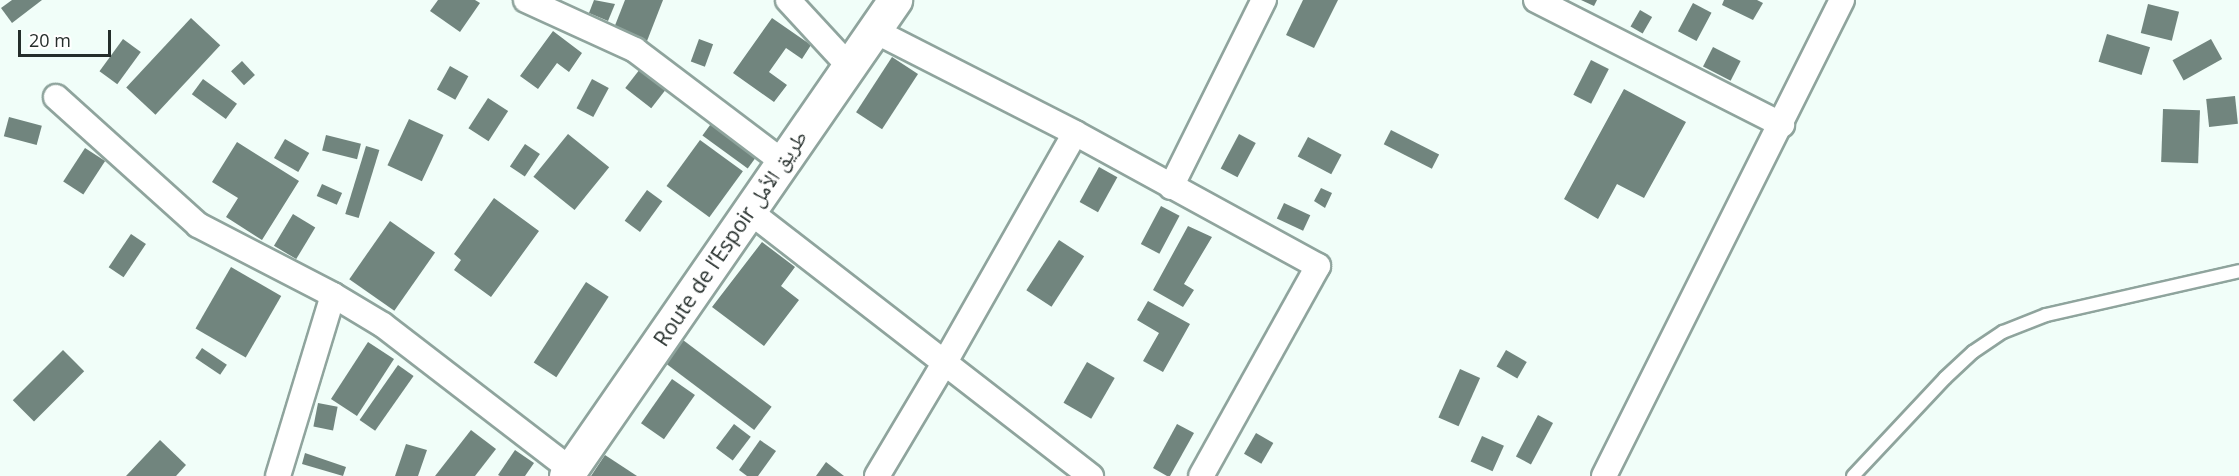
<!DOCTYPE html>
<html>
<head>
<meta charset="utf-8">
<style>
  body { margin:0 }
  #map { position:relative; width:2239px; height:476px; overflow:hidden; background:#f1fef9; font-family:"Open Sans","Noto Naskh Arabic",sans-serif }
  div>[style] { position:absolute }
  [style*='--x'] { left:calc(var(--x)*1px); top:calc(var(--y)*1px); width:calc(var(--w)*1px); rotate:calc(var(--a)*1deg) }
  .building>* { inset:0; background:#71857e; transform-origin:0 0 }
  .roads { filter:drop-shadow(2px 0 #8fa49d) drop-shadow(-2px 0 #8fa49d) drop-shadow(0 2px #8fa49d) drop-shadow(0 -2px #8fa49d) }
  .service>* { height:12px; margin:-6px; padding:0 6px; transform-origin:6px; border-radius:6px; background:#fff }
  .minor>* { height:24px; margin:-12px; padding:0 12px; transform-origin:12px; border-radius:12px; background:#fff }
  .trunk>* { height:33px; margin:-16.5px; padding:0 16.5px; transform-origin:16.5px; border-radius:16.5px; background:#fff }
  span { translate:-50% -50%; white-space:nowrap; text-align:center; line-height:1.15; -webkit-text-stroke:5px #fff; paint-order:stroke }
  .street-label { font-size:21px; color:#252e2b }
  .scale { position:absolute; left:18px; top:30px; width:93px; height:27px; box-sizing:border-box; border:3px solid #252e2b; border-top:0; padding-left:8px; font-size:18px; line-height:21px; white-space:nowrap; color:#252e2b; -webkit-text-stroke:4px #fff; paint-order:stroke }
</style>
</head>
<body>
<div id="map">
  <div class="building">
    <i style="clip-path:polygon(12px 0,42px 0,12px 23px,1px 8px)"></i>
    <i style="clip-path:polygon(438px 0,475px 0,480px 3px,460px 32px,430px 11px)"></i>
    <i style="clip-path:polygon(594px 0,615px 4px,608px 21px,589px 13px)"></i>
    <i style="clip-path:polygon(625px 0,663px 0,647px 41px,614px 28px)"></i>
    <i style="clip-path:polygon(1303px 0,1338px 0,1314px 48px,1286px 35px)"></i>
    <i style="clip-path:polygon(1581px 0,1597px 0,1594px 6px)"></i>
    <i style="clip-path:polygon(1724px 0,1757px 0,1763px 3px,1753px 20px,1722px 5px)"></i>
    <i style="left:1693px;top:3px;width:21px;height:32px;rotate:28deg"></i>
    <i style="left:2148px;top:4px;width:32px;height:30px;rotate:14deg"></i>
    <i style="left:1640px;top:10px;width:14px;height:19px;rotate:30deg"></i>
    <i style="left:191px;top:18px;width:40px;height:95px;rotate:43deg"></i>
    <i style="clip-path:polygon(772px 18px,811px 45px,802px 59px,786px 48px,769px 72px,787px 85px,774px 102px,733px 73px)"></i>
    <i style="clip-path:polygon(553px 31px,582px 53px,569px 72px,557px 63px,538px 89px,520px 76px)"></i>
    <i style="left:2107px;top:34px;width:45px;height:29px;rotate:17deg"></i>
    <i style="left:123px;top:39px;width:22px;height:40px;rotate:36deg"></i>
    <i style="left:699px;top:39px;width:15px;height:24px;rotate:20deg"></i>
    <i style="left:2211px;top:39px;width:23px;height:44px;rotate:61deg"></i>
    <i style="left:1713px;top:47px;width:31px;height:22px;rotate:27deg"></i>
    <i style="left:892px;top:57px;width:31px;height:66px;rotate:33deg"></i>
    <i style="left:1591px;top:60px;width:20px;height:39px;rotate:27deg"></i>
    <i style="left:242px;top:61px;width:19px;height:15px;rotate:47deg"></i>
    <i style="left:450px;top:66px;width:21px;height:27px;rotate:29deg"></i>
    <i style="left:640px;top:69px;width:33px;height:24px;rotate:38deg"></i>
    <i style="left:203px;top:79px;width:42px;height:19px;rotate:36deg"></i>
    <i style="left:592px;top:79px;width:19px;height:33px;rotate:28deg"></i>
    <i style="clip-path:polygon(1624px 89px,1686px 122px,1644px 198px,1617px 184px,1598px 219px,1564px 199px)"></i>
    <i style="left:2235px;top:96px;width:28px;height:29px;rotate:84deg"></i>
    <i style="left:488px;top:98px;width:24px;height:36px;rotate:33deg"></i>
    <i style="left:2163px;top:109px;width:37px;height:53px;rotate:2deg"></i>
    <i style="left:9px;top:117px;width:34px;height:20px;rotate:15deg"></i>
    <i style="left:409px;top:119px;width:38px;height:51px;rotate:25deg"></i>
    <i style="left:713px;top:121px;width:56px;height:18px;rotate:36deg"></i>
    <i style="left:1391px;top:130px;width:54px;height:16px;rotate:27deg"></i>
    <i style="left:568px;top:134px;width:53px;height:55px;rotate:39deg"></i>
    <i style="left:1239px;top:134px;width:19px;height:39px;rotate:28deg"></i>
    <i style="left:326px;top:135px;width:36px;height:16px;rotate:14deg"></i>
    <i style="left:1308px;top:137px;width:38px;height:22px;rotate:28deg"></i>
    <i style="left:285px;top:139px;width:28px;height:22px;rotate:30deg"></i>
    <i style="left:700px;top:140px;width:53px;height:57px;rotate:36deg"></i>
    <i style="clip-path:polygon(237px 142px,299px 181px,262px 240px,226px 217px,238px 198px,212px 182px)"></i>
    <i style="left:525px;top:144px;width:18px;height:27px;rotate:34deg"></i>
    <i style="left:366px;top:146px;width:14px;height:71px;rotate:17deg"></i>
    <i style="left:85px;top:148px;width:24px;height:40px;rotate:33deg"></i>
    <i style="left:1099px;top:167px;width:21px;height:40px;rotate:29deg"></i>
    <i style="left:322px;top:184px;width:22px;height:13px;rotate:24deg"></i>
    <i style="clip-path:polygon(1321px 188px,1332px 193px,1325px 208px,1314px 201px)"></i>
    <i style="left:647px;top:190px;width:19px;height:38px;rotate:36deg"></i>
    <i style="clip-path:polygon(494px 198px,539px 231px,491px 297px,454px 270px,461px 260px,454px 254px)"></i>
    <i style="left:1284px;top:203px;width:29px;height:17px;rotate:25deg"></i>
    <i style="left:1161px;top:206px;width:21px;height:43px;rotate:28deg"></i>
    <i style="left:293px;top:214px;width:26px;height:37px;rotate:31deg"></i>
    <i style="left:390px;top:221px;width:55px;height:71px;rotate:35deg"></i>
    <i style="clip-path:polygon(1188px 226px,1212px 237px,1184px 284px,1194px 290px,1183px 307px,1153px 290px)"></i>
    <i style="left:131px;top:234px;width:18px;height:40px;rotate:34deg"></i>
    <i style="left:1059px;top:240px;width:30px;height:60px;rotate:33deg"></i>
    <i style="clip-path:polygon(762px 242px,795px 267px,781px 286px,799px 300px,764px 346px,712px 307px)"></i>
    <i style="left:231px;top:267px;width:58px;height:71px;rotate:30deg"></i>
    <i style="left:586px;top:282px;width:27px;height:96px;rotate:33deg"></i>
    <i style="clip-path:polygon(1148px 301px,1190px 324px,1163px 372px,1143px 361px,1159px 333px,1137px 320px)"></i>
    <i style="left:683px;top:340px;width:111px;height:29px;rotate:37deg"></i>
    <i style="left:368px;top:342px;width:31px;height:68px;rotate:33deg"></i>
    <i style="left:202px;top:348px;width:30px;height:12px;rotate:34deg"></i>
    <i style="left:63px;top:350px;width:30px;height:71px;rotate:45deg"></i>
    <i style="left:1506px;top:350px;width:24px;height:19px;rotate:30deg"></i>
    <i style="left:1087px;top:362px;width:32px;height:47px;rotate:30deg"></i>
    <i style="left:398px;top:365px;width:19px;height:67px;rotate:35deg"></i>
    <i style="left:1460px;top:369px;width:22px;height:53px;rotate:24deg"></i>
    <i style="left:672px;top:379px;width:28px;height:54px;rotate:35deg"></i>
    <i style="left:318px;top:403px;width:20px;height:24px;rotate:11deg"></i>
    <i style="left:1538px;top:415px;width:17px;height:47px;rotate:28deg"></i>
    <i style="left:734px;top:424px;width:21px;height:30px;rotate:37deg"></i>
    <i style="clip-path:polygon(1177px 424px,1194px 433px,1170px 476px,1167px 476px,1153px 468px)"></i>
    <i style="clip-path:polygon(471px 430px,496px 449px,475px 476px,435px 476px)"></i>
    <i style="left:1256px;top:433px;width:20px;height:24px;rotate:30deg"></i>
    <i style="left:1482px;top:436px;width:24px;height:28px;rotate:24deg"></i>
    <i style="clip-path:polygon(160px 440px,186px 465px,176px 476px,126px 476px)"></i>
    <i style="clip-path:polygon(760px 440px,776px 451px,758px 476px,747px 476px,739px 470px)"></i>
    <i style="clip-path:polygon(406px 444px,427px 450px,418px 476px,395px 476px)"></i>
    <i style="clip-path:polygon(515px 450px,534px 463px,525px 476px,500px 476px,498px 475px)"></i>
    <i style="clip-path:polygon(305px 453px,346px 467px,343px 476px,302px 464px)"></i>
    <i style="clip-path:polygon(605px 455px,637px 476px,591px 476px)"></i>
    <i style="clip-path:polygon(826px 462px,844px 476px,816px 476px)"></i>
  </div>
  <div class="roads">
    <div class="service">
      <i style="--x:1853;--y:476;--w:134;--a:-46.8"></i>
      <i style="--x:1945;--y:378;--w:38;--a:-43"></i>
      <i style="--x:1973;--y:352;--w:36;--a:-34"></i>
      <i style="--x:2003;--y:332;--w:46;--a:-21.6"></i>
      <i style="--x:2046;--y:315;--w:198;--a:-12.8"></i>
    </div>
    <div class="minor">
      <i style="--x:526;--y:0;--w:120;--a:24.6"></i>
      <i style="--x:635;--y:50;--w:184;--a:37.1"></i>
      <i style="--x:788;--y:0;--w:90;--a:47.3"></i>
      <i style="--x:1536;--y:0;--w:276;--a:26.9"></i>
      <i style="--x:873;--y:30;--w:227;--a:27"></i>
      <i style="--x:1075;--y:133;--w:277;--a:28.7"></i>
      <i style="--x:1318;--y:266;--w:240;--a:119.1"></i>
      <i style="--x:56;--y:97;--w:191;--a:42"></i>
      <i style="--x:198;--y:225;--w:152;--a:27.4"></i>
      <i style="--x:333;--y:295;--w:58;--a:31"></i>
      <i style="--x:383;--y:325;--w:237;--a:37.6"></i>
      <i style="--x:1171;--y:187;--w:209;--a:-63.6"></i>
      <i style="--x:749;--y:211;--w:433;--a:37.8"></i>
      <i style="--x:278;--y:476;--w:189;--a:-73.1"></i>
      <i style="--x:877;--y:476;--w:133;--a:-59.2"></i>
      <i style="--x:945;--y:362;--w:263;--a:-60.4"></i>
      <i style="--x:1604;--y:476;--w:532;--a:-63.43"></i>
    </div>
    <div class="trunk">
      <i style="--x:566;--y:476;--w:579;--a:-55.35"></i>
    </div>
  </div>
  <div class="street-label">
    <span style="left:730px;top:238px;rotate:-56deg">Route de l’Espoir طريق الأمل</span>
  </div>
  <div class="scale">20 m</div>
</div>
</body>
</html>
